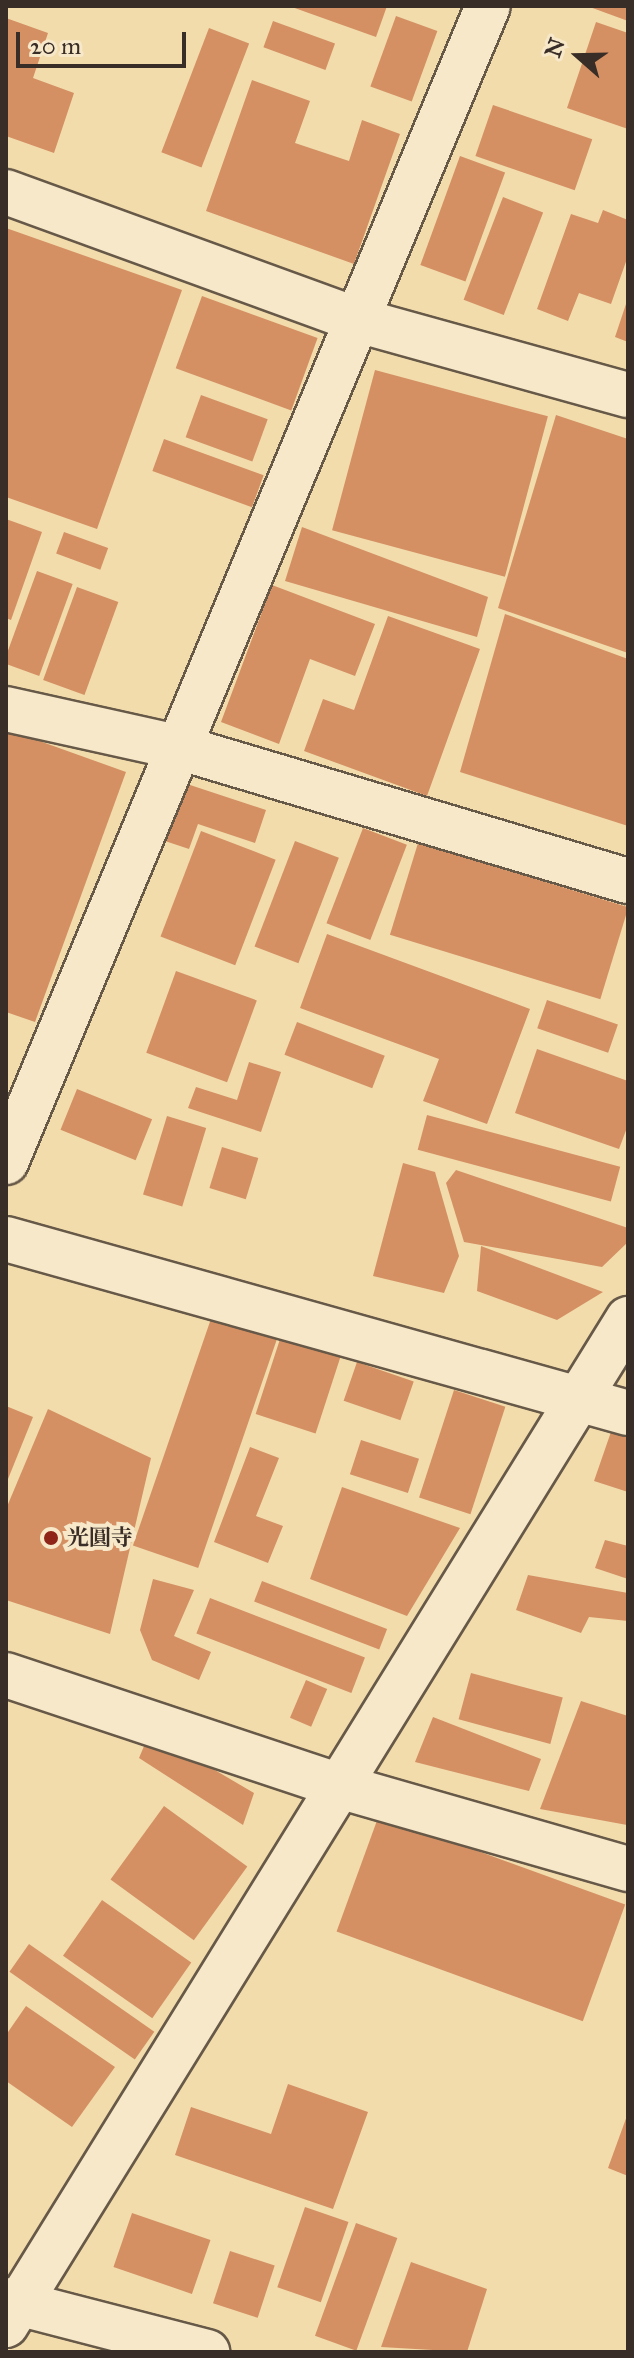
<!DOCTYPE html>
<html>
<head>
<meta charset="utf-8">
<style>
  body { margin:0 }
  #map { position:relative; width:634px; height:2358px; overflow:hidden; background:#f2dcac; font-family:"IM FELL Great Primer","Noto Serif JP",serif }
  div>[style] { position:absolute }
  [style*='--x'] { left:calc(var(--x)*1px); top:calc(var(--y)*1px); width:calc(var(--w)*1px); rotate:calc(var(--a)*1deg) }
  .building>* { inset:0; background:#d49063; transform-origin:0 0 }
  .roads { filter:drop-shadow(2px 0 #675948) drop-shadow(-2px 0 #675948) drop-shadow(0 2px #675948) drop-shadow(0 -2px #675948) }
  .minor>* { height:44px; margin:-22px; padding:0 22px; transform-origin:22px; border-radius:22px; background:#f7e8c9 }
  .tertiary>* { height:44px; margin:-22px; padding:0 22px; transform-origin:22px; border-radius:22px; background:#f7e8c9 }
  .dots>* { width:22px; height:22px; translate:-50% -50%; box-sizing:border-box; border:4px solid #f7e8c9; border-radius:50% }
  span { translate:-50% -50%; white-space:nowrap; text-align:center; line-height:1.15; -webkit-text-stroke:8px #f7e8c9; paint-order:stroke }
  .poi-label { font-size:22px; color:#392d27; font-weight:700 }
  .left { translate:0 -50%; text-align:left }
  .frame { position:absolute; inset:0; border:8px solid #392d27; pointer-events:none }
  .north { position:absolute; left:538px; top:16px; width:80px; height:80px; -webkit-text-stroke:6px #f7e8c9; paint-order:stroke; rotate:290deg; font-size:22px; font-weight:700; line-height:32px; text-align:center; color:#392d27 }
  .north::after { content:''; display:block; margin:auto; width:28px; height:36px; background:#392d27; clip-path:polygon(50% 0,100% 100%,50% 72%,0 100%) }
  .scale { position:absolute; left:16px; top:32px; width:170px; height:36px; box-sizing:border-box; border:4px solid #392d27; border-top:0; padding-left:10px; font-size:24px; line-height:28px; white-space:nowrap; color:#392d27; -webkit-text-stroke:6px #f7e8c9; paint-order:stroke }
</style>
</head>
<body>
<div id="map">
  <div class="building">
    <i style="clip-path:polygon(289px 6px,387px 6px,376px 37px)"></i>
    <i style="clip-path:polygon(587px 6px,628px 6px,628px 21px)"></i>
    <i style="left:396px;top:16px;width:44px;height:75px;rotate:20deg"></i>
    <i style="clip-path:polygon(6px 18px,48px 33px,33px 78px,74px 93px,54px 153px,6px 136px)"></i>
    <i style="left:273px;top:21px;width:66px;height:28px;rotate:20deg"></i>
    <i style="clip-path:polygon(596px 22px,628px 33px,628px 129px,567px 108px)"></i>
    <i style="left:209px;top:28px;width:43px;height:133px;rotate:21deg"></i>
    <i style="clip-path:polygon(252px 80px,310px 101px,295px 143px,349px 161px,362px 120px,400px 134px,354px 264px,206px 211px)"></i>
    <i style="left:493px;top:105px;width:105px;height:54px;rotate:19deg"></i>
    <i style="left:460px;top:156px;width:48px;height:116px;rotate:20deg"></i>
    <i style="left:503px;top:197px;width:43px;height:110px;rotate:21deg"></i>
    <i style="clip-path:polygon(603px 210px,628px 220px,628px 256px,611px 304px,579px 293px,568px 321px,537px 309px,571px 214px,598px 223px)"></i>
    <i style="clip-path:polygon(6px 228px,182px 290px,97px 529px,6px 497px)"></i>
    <i style="left:202px;top:296px;width:123px;height:77px;rotate:20deg"></i>
    <i style="clip-path:polygon(627px 301px,628px 301px,628px 342px,615px 337px)"></i>
    <i style="left:375px;top:370px;width:179px;height:166px;rotate:15deg"></i>
    <i style="left:201px;top:395px;width:71px;height:45px;rotate:20deg"></i>
    <i style="clip-path:polygon(556px 415px,628px 439px,628px 653px,498px 608px)"></i>
    <i style="left:164px;top:439px;width:106px;height:34px;rotate:20deg"></i>
    <i style="clip-path:polygon(6px 519px,42px 532px,11px 620px,6px 618px)"></i>
    <i style="clip-path:polygon(302px 527px,488px 597px,477px 637px,285px 581px)"></i>
    <i style="left:64px;top:532px;width:47px;height:23px;rotate:20deg"></i>
    <i style="left:37px;top:571px;width:38px;height:98px;rotate:20deg"></i>
    <i style="clip-path:polygon(272px 585px,375px 624px,355px 676px,310px 659px,279px 744px,221px 722px)"></i>
    <i style="left:77px;top:587px;width:44px;height:99px;rotate:20deg"></i>
    <i style="clip-path:polygon(505px 614px,628px 659px,628px 826px,460px 772px)"></i>
    <i style="clip-path:polygon(388px 616px,480px 649px,427px 796px,304px 751px,323px 699px,354px 710px)"></i>
    <i style="clip-path:polygon(6px 729px,126px 772px,35px 1022px,6px 1012px)"></i>
    <i style="clip-path:polygon(184px 783px,266px 810px,255px 843px,198px 824px,189px 849px,165px 841px)"></i>
    <i style="left:363px;top:828px;width:47px;height:102px;rotate:21deg"></i>
    <i style="left:201px;top:831px;width:80px;height:113px;rotate:21deg"></i>
    <i style="left:295px;top:841px;width:47px;height:113px;rotate:21deg"></i>
    <i style="left:418px;top:843px;width:220px;height:96px;rotate:17deg"></i>
    <i style="clip-path:polygon(327px 934px,530px 1009px,487px 1124px,423px 1101px,439px 1059px,300px 1008px)"></i>
    <i style="left:176px;top:971px;width:86px;height:87px;rotate:20deg"></i>
    <i style="left:547px;top:1000px;width:75px;height:30px;rotate:19deg"></i>
    <i style="left:297px;top:1022px;width:94px;height:35px;rotate:21deg"></i>
    <i style="clip-path:polygon(537px 1049px,628px 1081px,628px 1125px,619px 1149px,515px 1113px)"></i>
    <i style="clip-path:polygon(249px 1062px,281px 1072px,261px 1132px,188px 1108px,196px 1087px,237px 1100px)"></i>
    <i style="left:77px;top:1089px;width:81px;height:44px;rotate:22deg"></i>
    <i style="left:427px;top:1115px;width:200px;height:36px;rotate:15deg"></i>
    <i style="left:167px;top:1116px;width:41px;height:82px;rotate:17deg"></i>
    <i style="left:222px;top:1147px;width:38px;height:43px;rotate:17deg"></i>
    <i style="clip-path:polygon(403px 1163px,435px 1172px,459px 1256px,444px 1293px,373px 1276px)"></i>
    <i style="clip-path:polygon(456px 1170px,628px 1228px,628px 1242px,602px 1267px,464px 1242px,446px 1183px)"></i>
    <i style="clip-path:polygon(481px 1246px,603px 1292px,557px 1320px,477px 1291px)"></i>
    <i style="left:214px;top:1310px;width:69px;height:249px;rotate:19deg"></i>
    <i style="left:281px;top:1336px;width:63px;height:82px;rotate:18deg"></i>
    <i style="left:357px;top:1362px;width:60px;height:41px;rotate:19deg"></i>
    <i style="left:454px;top:1390px;width:54px;height:113px;rotate:18deg"></i>
    <i style="clip-path:polygon(6px 1406px,33px 1417px,6px 1484px)"></i>
    <i style="clip-path:polygon(48px 1409px,151px 1458px,110px 1634px,6px 1600px,6px 1509px)"></i>
    <i style="clip-path:polygon(612px 1429px,628px 1435px,628px 1492px,594px 1481px)"></i>
    <i style="left:361px;top:1440px;width:61px;height:36px;rotate:18deg"></i>
    <i style="clip-path:polygon(250px 1447px,279px 1458px,256px 1516px,283px 1526px,268px 1563px,214px 1542px)"></i>
    <i style="clip-path:polygon(342px 1487px,460px 1528px,407px 1616px,310px 1579px)"></i>
    <i style="clip-path:polygon(605px 1540px,628px 1546px,628px 1579px,595px 1568px)"></i>
    <i style="clip-path:polygon(528px 1575px,628px 1593px,628px 1621px,589px 1617px,581px 1633px,516px 1610px)"></i>
    <i style="clip-path:polygon(153px 1579px,194px 1590px,174px 1636px,211px 1652px,199px 1680px,152px 1660px,140px 1630px)"></i>
    <i style="left:262px;top:1581px;width:134px;height:22px;rotate:21deg"></i>
    <i style="left:210px;top:1598px;width:166px;height:38px;rotate:21deg"></i>
    <i style="left:471px;top:1673px;width:95px;height:48px;rotate:15deg"></i>
    <i style="left:306px;top:1680px;width:23px;height:41px;rotate:23deg"></i>
    <i style="clip-path:polygon(581px 1701px,628px 1716px,627px 1825px,540px 1809px)"></i>
    <i style="clip-path:polygon(433px 1717px,541px 1759px,529px 1791px,415px 1762px)"></i>
    <i style="clip-path:polygon(150px 1732px,254px 1793px,243px 1825px,139px 1758px)"></i>
    <i style="left:164px;top:1806px;width:103px;height:91px;rotate:36deg"></i>
    <i style="left:379px;top:1815px;width:262px;height:124px;rotate:20deg"></i>
    <i style="left:102px;top:1900px;width:109px;height:68px;rotate:35deg"></i>
    <i style="left:29px;top:1944px;width:153px;height:34px;rotate:35deg"></i>
    <i style="clip-path:polygon(26px 2006px,115px 2067px,72px 2127px,6px 2081px,6px 2035px)"></i>
    <i style="clip-path:polygon(288px 2084px,368px 2112px,333px 2209px,175px 2155px,191px 2107px,271px 2134px)"></i>
    <i style="clip-path:polygon(628px 2113px,628px 2176px,608px 2168px)"></i>
    <i style="left:305px;top:2207px;width:46px;height:85px;rotate:19deg"></i>
    <i style="left:132px;top:2213px;width:83px;height:57px;rotate:19deg"></i>
    <i style="left:356px;top:2223px;width:44px;height:120px;rotate:20deg"></i>
    <i style="left:230px;top:2251px;width:47px;height:55px;rotate:18deg"></i>
    <i style="clip-path:polygon(411px 2262px,487px 2289px,467px 2352px,381px 2347px)"></i>
  </div>
  <div class="roads">
    <div class="minor">
      <i style="--x:6;--y:192;--w:378;--a:20"></i>
      <i style="--x:361;--y:321;--w:277;--a:15.5"></i>
      <i style="--x:6;--y:709;--w:176;--a:12.5"></i>
      <i style="--x:178;--y:747;--w:470;--a:16.6"></i>
      <i style="--x:6;--y:1162;--w:1252;--a:-67.37"></i>
      <i style="--x:6;--y:1675;--w:354;--a:18.4"></i>
      <i style="--x:342;--y:1787;--w:298;--a:16"></i>
      <i style="--x:6;--y:2300;--w:208;--a:14.5"></i>
      <i style="--x:6;--y:2325;--w:1183;--a:-58.27"></i>
    </div>
    <div class="tertiary">
      <i style="--x:6;--y:1239;--w:646;--a:15.63"></i>
    </div>
  </div>
  <div class="dots">
    <i style="left:51px;top:1538px;background:#8f2418"></i>
  </div>
  <div class="poi-label">
    <span class="left" style="left:67px;top:1538px">光圓寺</span>
  </div>
  <div class="frame"></div>
  <div class="north">N</div>
  <div class="scale">20 m</div>
</div>
</body>
</html>
